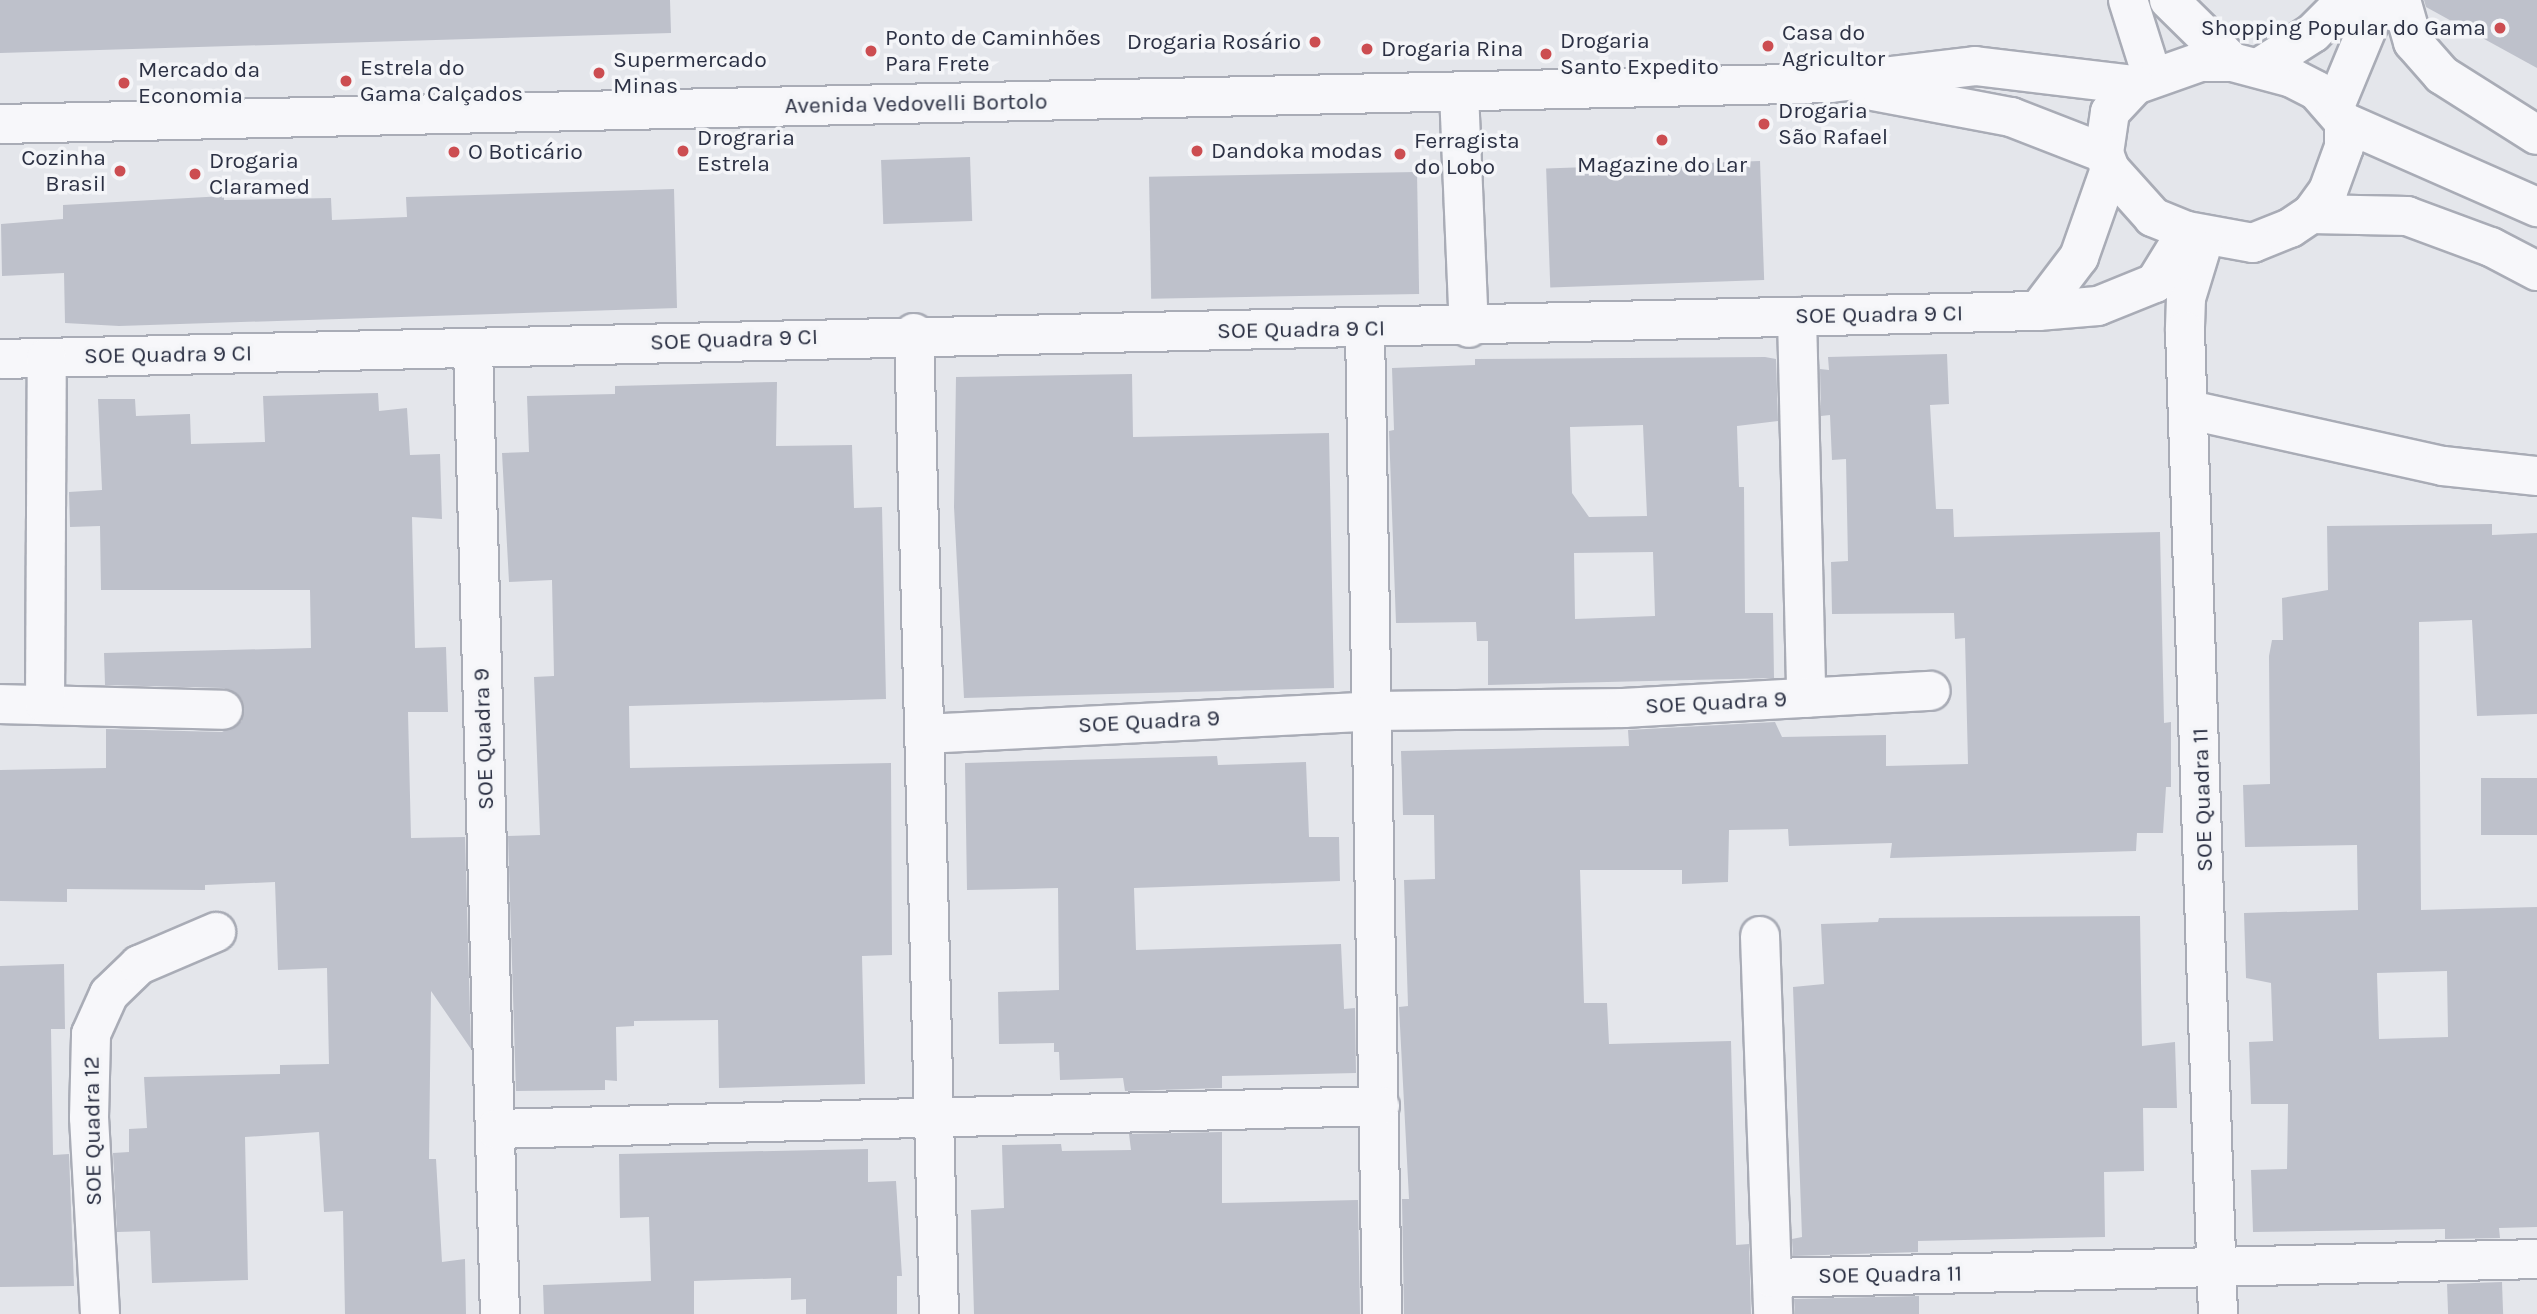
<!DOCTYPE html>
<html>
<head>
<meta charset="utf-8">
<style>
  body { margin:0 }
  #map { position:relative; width:2537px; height:1314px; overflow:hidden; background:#e4e6eb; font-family:Karla,sans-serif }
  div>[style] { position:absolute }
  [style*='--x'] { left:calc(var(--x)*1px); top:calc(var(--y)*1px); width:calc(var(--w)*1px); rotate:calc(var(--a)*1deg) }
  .building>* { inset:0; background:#bec1cb; transform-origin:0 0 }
  .roads { filter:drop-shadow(2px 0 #a9acb6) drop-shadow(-2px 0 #a9acb6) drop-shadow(0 2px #a9acb6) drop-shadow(0 -2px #a9acb6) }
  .minor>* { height:38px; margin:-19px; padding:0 19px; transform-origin:19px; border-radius:19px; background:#f7f7fa }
  .dots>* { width:19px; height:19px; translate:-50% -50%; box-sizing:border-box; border:4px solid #f4f5f8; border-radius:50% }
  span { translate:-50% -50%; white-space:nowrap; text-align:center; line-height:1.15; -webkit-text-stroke:7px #f4f5f8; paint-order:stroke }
  .poi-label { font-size:23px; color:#2c3144 }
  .right { translate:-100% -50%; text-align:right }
  .left { translate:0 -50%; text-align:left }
  .street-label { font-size:23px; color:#2c3144 }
</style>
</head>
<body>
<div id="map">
  <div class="building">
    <i style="clip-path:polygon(0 0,670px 0,671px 33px,0 53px)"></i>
    <i style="clip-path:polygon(2424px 0,2537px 0,2537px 68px,2426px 7px)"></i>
    <i style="left:970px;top:157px;width:64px;height:89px;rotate:88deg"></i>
    <i style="left:1760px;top:161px;width:119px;height:214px;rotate:88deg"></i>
    <i style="left:1417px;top:172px;width:122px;height:268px;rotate:89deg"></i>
    <i style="clip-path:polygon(674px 189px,677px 308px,119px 326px,65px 323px,64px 273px,2px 276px,1px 224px,63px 219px,63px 205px,224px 196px,224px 200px,331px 198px,332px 220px,407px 217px,406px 197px)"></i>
    <i style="clip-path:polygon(1947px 354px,1949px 404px,1930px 405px,1936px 509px,1953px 509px,1954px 537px,2160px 532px,2164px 723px,2171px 722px,2171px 787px,2166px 787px,2163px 833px,2137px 833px,2136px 851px,1890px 858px,1892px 843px,1789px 846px,1788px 829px,1729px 830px,1728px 882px,1682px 884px,1682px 870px,1580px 870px,1584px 1003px,1607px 1003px,1609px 1044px,1731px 1041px,1736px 1245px,1749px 1244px,1751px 1314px,1404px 1314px,1402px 1199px,1409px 1199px,1399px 1007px,1408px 1006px,1404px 880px,1435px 879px,1434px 815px,1403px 815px,1401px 751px,1629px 746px,1628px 730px,1775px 722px,1782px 737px,1886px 735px,1886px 766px,1968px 764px,1965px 638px,1955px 639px,1954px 613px,1832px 614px,1831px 562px,1848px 561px,1846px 459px,1832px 460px,1830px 415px,1821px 416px,1820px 369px,1829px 370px,1828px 357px)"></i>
    <i style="clip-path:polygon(evenodd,1765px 357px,1776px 359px,1778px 421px,1737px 426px,1739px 487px,1744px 487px,1745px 613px,1773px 613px,1774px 678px,1488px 685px,1488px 641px,1477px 641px,1476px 622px,1396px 623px,1389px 431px,1394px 430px,1392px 368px,1475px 365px,1475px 359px,1765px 357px,1643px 425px,1647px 516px,1589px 517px,1572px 493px,1570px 427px,1643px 425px,1765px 357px,1653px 552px,1655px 616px,1575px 619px,1574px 553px,1653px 552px)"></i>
    <i style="clip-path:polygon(1132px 374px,1133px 437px,1329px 433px,1334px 688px,964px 698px,954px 507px,956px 377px)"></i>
    <i style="clip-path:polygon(777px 382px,776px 446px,852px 445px,854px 508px,882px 507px,886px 699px,629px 706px,630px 768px,891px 763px,892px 955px,862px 956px,865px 1084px,719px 1088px,718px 1020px,634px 1021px,634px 1026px,616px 1027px,617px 1081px,605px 1080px,605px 1090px,516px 1091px,508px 836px,540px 835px,534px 677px,554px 676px,552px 580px,509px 582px,502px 453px,529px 452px,527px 396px,615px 394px,615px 386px)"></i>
    <i style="clip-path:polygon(378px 393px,379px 411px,407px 408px,410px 455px,440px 454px,442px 519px,412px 517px,415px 648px,446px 647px,448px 712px,408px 712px,411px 838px,465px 837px,471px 1049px,431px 991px,429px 1159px,436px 1159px,442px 1262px,465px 1259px,466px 1314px,345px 1314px,343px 1211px,324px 1212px,319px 1132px,245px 1137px,248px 1280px,152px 1283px,150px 1231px,117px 1232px,113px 1153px,129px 1152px,129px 1129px,147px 1128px,144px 1077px,280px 1074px,280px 1065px,329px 1064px,327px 968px,278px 970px,275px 882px,205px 885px,205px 890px,67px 889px,67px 902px,0 901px,0 770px,106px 768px,106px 729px,222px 732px,242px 721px,242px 700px,224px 688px,105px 685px,104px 653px,311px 648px,310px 590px,101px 590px,100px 526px,70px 527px,69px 492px,102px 490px,98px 399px,135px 399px,136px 416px,190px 414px,191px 444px,265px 442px,263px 396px)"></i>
    <i style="clip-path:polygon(evenodd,2492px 524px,2492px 535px,2537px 533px,2537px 714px,2477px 716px,2472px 620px,2419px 622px,2421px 910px,2537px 907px,2537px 1227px,2499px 1228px,2500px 1238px,2445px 1239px,2445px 1229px,2253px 1232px,2251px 1170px,2287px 1169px,2288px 1104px,2251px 1104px,2249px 1042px,2273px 1041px,2271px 983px,2246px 978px,2244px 913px,2358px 910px,2357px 845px,2245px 847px,2243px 785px,2270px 784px,2269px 656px,2272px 640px,2283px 640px,2282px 598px,2328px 590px,2327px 526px,2492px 524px,2447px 971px,2448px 1037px,2379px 1039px,2377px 973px,2447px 971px)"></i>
    <i style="clip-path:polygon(1217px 756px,1218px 765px,1306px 762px,1309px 837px,1339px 837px,1340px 881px,1134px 888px,1136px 950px,1341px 944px,1344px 1009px,1355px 1008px,1356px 1073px,1222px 1076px,1222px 1088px,1125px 1091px,1123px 1078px,1060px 1080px,1059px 1052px,1054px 1052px,1054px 1043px,999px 1044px,998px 992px,1059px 990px,1058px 888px,967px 890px,965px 763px)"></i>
    <i style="left:2537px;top:778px;width:57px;height:56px;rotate:90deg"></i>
    <i style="clip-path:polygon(2140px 916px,2142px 1046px,2175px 1042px,2177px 1108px,2143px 1108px,2144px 1171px,2104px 1172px,2105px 1237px,1918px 1241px,1918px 1252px,1793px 1256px,1792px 1239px,1802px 1237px,1793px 987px,1824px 984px,1821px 924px,1878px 922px,1879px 918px)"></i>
    <i style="clip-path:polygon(64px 964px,65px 1029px,51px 1029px,53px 1155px,69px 1154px,74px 1286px,0 1287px,0 966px)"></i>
    <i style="clip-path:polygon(1222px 1132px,1222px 1203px,1358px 1200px,1360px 1314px,974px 1314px,971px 1210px,1004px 1208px,1002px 1145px,1061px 1144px,1062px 1151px,1131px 1150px,1129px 1134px)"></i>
    <i style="clip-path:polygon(868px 1149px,868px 1182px,896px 1181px,902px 1276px,897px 1276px,897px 1314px,806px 1314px,806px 1299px,791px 1300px,791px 1278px,694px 1281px,694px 1314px,544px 1314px,543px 1285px,651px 1281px,649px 1217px,620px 1218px,619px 1154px)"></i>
    <i style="left:2502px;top:1282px;width:32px;height:55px;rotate:88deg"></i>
    <i style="clip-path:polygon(1919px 1296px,1919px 1314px,1795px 1314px,1794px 1299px)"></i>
  </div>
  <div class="roads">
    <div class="minor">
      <i style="--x:2128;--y:0;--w:80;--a:72.5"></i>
      <i style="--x:2169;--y:0;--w:88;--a:44.5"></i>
      <i style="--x:2401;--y:0;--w:44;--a:74.1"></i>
      <i style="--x:2413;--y:42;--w:44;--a:48.7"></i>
      <i style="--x:2442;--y:75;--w:112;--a:32.3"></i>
      <i style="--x:2200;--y:62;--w:32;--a:0"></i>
      <i style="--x:2232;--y:62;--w:62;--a:14.9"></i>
      <i style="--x:2292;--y:78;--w:28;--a:27"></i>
      <i style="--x:2317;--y:91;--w:41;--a:48.9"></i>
      <i style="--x:2344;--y:122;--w:25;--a:90"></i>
      <i style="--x:2344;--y:147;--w:47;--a:110"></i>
      <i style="--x:2328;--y:191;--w:29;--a:126"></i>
      <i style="--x:2311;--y:214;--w:25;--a:146"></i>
      <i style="--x:2290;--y:228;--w:40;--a:158"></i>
      <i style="--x:2253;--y:243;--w:67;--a:-169.7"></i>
      <i style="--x:2187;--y:231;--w:37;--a:-158"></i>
      <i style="--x:2153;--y:217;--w:64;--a:-131.9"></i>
      <i style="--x:2110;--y:169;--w:17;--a:-111"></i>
      <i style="--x:2104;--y:153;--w:41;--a:-81.7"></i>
      <i style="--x:2110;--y:112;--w:37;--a:-47"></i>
      <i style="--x:2135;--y:85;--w:69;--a:-19.5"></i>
      <i style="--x:2260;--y:67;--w:63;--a:-32.7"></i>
      <i style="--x:2313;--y:33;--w:47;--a:-45"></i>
      <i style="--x:1868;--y:90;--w:146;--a:10.7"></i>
      <i style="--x:2011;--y:117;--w:100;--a:21.2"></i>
      <i style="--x:1459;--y:92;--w:236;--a:87.6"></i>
      <i style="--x:2335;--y:106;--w:115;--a:-67.5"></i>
      <i style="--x:2344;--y:122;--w:211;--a:23.8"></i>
      <i style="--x:0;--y:124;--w:1831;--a:-1.28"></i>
      <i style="--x:1831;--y:83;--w:145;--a:-6.7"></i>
      <i style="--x:1975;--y:66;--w:161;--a:6.8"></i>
      <i style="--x:2311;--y:214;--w:96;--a:1.2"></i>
      <i style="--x:2407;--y:216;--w:90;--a:20.3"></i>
      <i style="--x:2491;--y:247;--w:52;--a:27.6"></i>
      <i style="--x:2205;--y:236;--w:65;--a:107"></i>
      <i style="--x:2186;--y:298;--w:33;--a:92"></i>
      <i style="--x:2185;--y:331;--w:984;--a:88.08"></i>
      <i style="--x:2038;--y:311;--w:68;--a:-52.8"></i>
      <i style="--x:2079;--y:257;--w:93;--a:-70.6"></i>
      <i style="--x:1797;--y:317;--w:381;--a:88.6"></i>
      <i style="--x:1365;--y:330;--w:984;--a:89.01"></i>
      <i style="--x:914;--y:333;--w:981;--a:88.54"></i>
      <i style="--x:473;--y:349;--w:965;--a:88.4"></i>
      <i style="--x:0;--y:359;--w:2039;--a:-1.35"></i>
      <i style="--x:2038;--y:311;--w:60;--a:-4.8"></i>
      <i style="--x:2098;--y:306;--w:61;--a:-22"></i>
      <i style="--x:2155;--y:283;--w:61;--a:-58.4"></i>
      <i style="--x:2190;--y:410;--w:259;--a:12.5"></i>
      <i style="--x:2443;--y:466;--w:95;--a:6.1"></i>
      <i style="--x:0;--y:704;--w:223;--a:1.5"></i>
      <i style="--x:45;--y:704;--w:346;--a:-89.7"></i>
      <i style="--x:924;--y:734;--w:451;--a:-2.9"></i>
      <i style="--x:1374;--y:711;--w:250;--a:-0.7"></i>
      <i style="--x:1624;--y:708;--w:307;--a:-3.2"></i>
      <i style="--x:1760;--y:936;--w:378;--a:88"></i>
      <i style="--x:496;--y:1129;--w:884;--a:-1.49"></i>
      <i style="--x:1772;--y:1278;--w:765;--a:-1.42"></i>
      <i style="--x:100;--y:1314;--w:196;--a:-93.2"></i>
      <i style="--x:89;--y:1118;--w:84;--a:-88.6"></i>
      <i style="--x:91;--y:1034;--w:44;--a:-65.8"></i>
      <i style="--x:109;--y:994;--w:42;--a:-44"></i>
      <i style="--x:139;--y:965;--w:84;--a:-23.2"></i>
    </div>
  </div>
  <div class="dots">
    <i style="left:2500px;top:28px;background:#cc4d51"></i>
    <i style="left:1315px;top:42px;background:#cc4d51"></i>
    <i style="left:1768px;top:46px;background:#cc4d51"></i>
    <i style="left:1367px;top:49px;background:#cc4d51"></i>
    <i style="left:871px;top:51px;background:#cc4d51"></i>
    <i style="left:1546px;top:54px;background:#cc4d51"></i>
    <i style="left:599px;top:73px;background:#cc4d51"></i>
    <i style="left:346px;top:81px;background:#cc4d51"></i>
    <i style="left:124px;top:83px;background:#cc4d51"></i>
    <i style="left:1764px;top:124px;background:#cc4d51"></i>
    <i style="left:1662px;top:140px;background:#cc4d51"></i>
    <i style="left:683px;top:151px;background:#cc4d51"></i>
    <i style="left:1197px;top:151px;background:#cc4d51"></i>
    <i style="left:454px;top:152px;background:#cc4d51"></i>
    <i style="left:1400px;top:154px;background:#cc4d51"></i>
    <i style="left:120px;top:171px;background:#cc4d51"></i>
    <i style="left:195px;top:174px;background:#cc4d51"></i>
  </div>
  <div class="poi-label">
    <span class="right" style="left:2486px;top:28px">Shopping Popular do Gama</span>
    <span class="left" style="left:1782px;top:46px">Casa do<br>Agricultor</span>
    <span class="left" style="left:885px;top:51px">Ponto de Caminhões<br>Para Frete</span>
    <span class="left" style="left:1560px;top:54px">Drogaria<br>Santo Expedito</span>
    <span class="right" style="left:1301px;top:42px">Drogaria Rosário</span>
    <span class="left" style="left:1381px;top:49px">Drogaria Rina</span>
    <span class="left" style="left:613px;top:73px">Supermercado<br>Minas</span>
    <span class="left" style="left:360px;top:81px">Estrela do<br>Gama Calçados</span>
    <span class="left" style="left:138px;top:83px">Mercado da<br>Economia</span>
    <span class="left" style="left:1778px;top:124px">Drogaria<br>São Rafael</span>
    <span class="left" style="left:697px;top:151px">Drograria<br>Estrela</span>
    <span class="left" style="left:1414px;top:154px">Ferragista<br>do Lobo</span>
    <span class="left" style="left:1211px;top:151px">Dandoka modas</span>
    <span class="left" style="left:468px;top:152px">O Boticário</span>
    <span class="right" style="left:106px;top:171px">Cozinha<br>Brasil</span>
    <span class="left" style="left:209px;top:174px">Drogaria<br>Claramed</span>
    <span style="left:1662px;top:165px">Magazine do Lar</span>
  </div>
  <div class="street-label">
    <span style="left:916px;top:104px;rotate:-1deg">Avenida Vedovelli Bortolo</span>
    <span style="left:1879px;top:315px;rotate:-1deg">SOE Quadra 9 CI</span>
    <span style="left:1301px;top:330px;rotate:-1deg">SOE Quadra 9 CI</span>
    <span style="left:734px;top:340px;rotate:-2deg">SOE Quadra 9 CI</span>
    <span style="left:168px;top:355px;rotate:-1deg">SOE Quadra 9 CI</span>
    <span style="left:1716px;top:703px;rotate:-3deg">SOE Quadra 9</span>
    <span style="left:1149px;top:722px;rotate:-3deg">SOE Quadra 9</span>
    <span style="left:484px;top:739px;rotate:-92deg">SOE Quadra 9</span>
    <span style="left:2203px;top:800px;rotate:-92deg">SOE Quadra 11</span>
    <span style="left:93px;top:1131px;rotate:-91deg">SOE Quadra 12</span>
    <span style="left:1890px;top:1275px;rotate:-1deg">SOE Quadra 11</span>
  </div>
</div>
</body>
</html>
